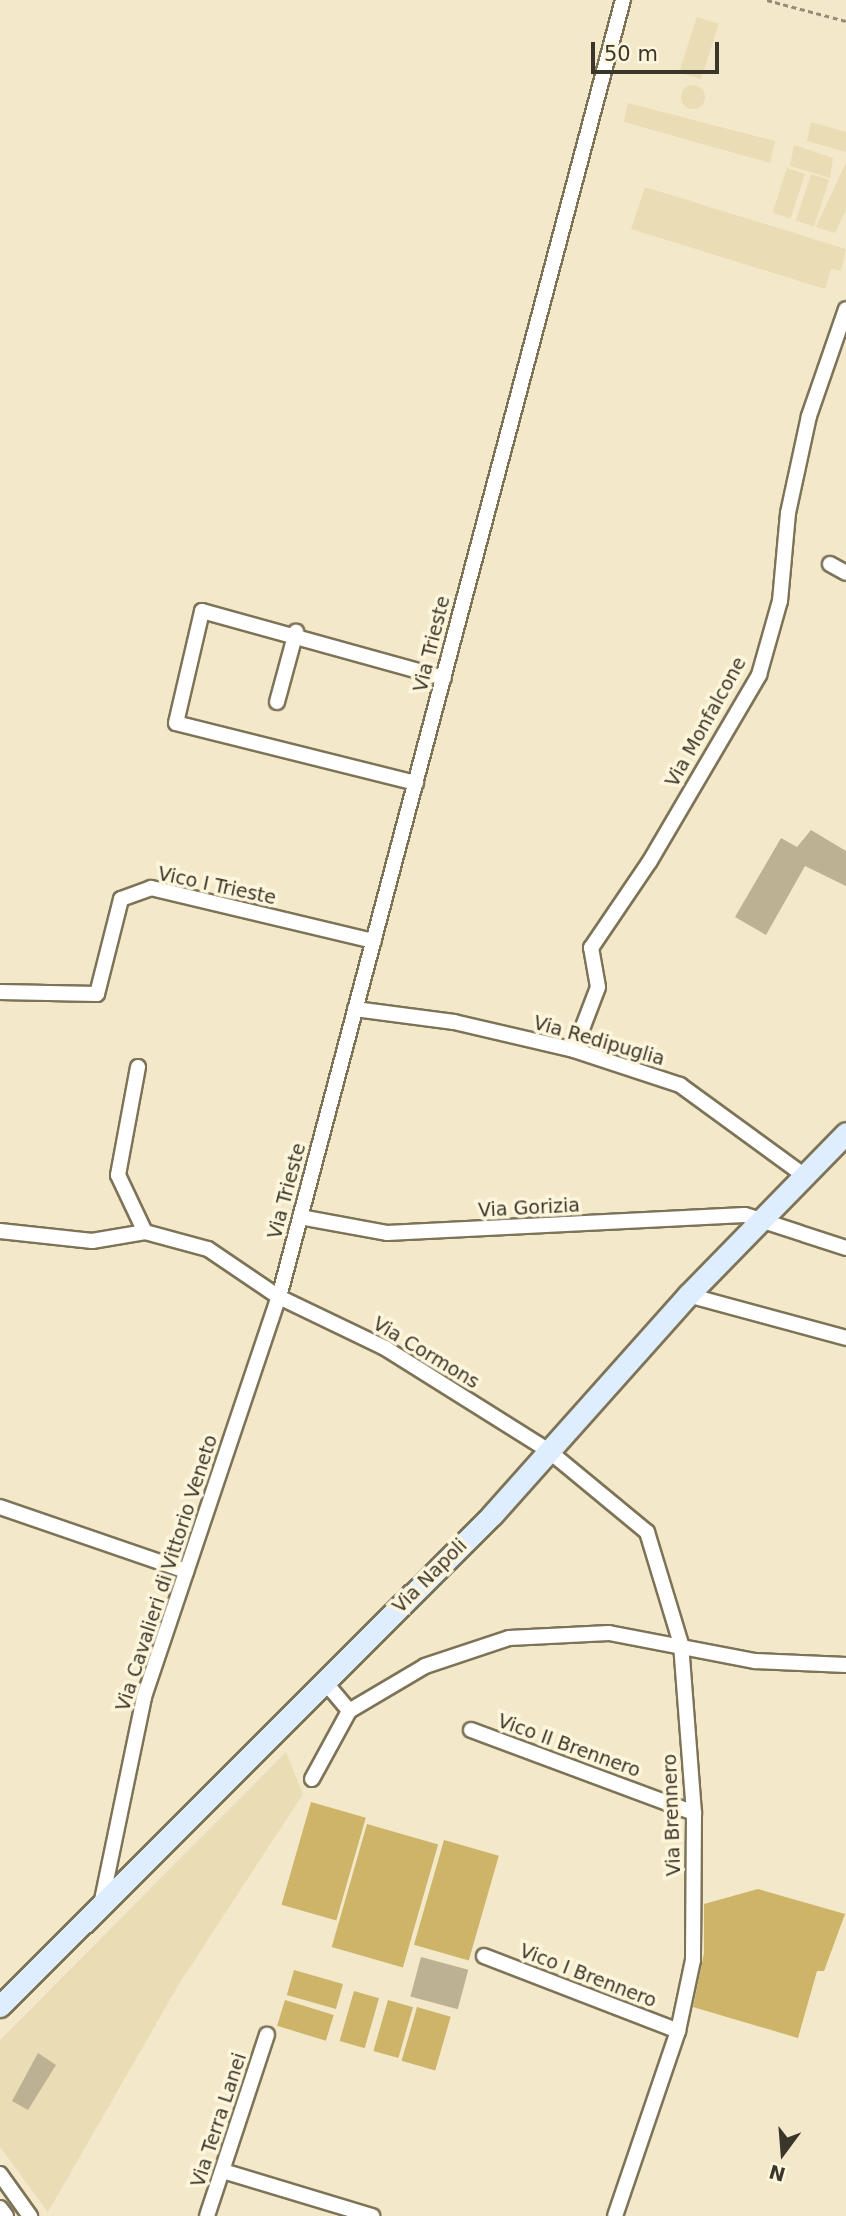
<!DOCTYPE html>
<html>
<head>
<meta charset="utf-8">
<style>
  body { margin:0 }
  #map { position:relative; width:846px; height:2216px; overflow:hidden; background:#f3e8c9; font-family:"DejaVu Sans",sans-serif }
  div>[style] { position:absolute }
  [style*='--x'] { left:calc(var(--x)*1px); top:calc(var(--y)*1px); width:calc(var(--w)*1px); rotate:calc(var(--a)*1deg) }
  .built>* { inset:0; background:#eaddb6; transform-origin:0 0 }
  .round { border-radius:50% }
  .green>* { inset:0; background:#cdb468; transform-origin:0 0 }
  .building>* { inset:0; background:#bcb293; transform-origin:0 0 }
  .path>* { height:2.5px; margin-top:-1.25px; transform-origin:0; background:repeating-linear-gradient(90deg,#938c76 0 5px,transparent 0 8.5px) }
  .roads { filter:drop-shadow(2px 0 #7d7357) drop-shadow(-2px 0 #7d7357) drop-shadow(0 2px #7d7357) drop-shadow(0 -2px #7d7357) }
  .street>* { height:14px; margin:-7px; padding:0 7px; transform-origin:7px; border-radius:7px; background:#fff }
  .secondary>* { height:21px; margin:-10.5px; padding:0 10.5px; transform-origin:10.5px; border-radius:10.5px; background:#dfeefe }
  span { translate:-50% -50%; white-space:nowrap; text-align:center; line-height:1.15; -webkit-text-stroke:7px #fef6dc; paint-order:stroke }
  .street-label { font-size:19px; color:#3a3629 }
  .north { position:absolute; left:748px; top:2118px; width:70px; height:70px; -webkit-text-stroke:5px #fef6dc; paint-order:stroke; rotate:196deg; font-size:19px; font-weight:700; line-height:28px; text-align:center; color:#3a3629 }
  .north::after { content:''; display:block; margin:auto; width:24px; height:32px; background:#3a3629; clip-path:polygon(50% 0,100% 100%,50% 72%,0 100%) }
  .scale { position:absolute; left:591px; top:42px; width:128px; height:32px; box-sizing:border-box; border:4px solid #3a3629; border-top:0; padding-left:9px; font-size:21px; line-height:24px; white-space:nowrap; color:#3a3629; -webkit-text-stroke:5px #fef6dc; paint-order:stroke }
</style>
</head>
<body>
<div id="map">
  <div class="built">
    <i style="left:697px;top:17px;width:23px;height:58px;rotate:18deg"></i>
    <i class="round" style="left:681px;top:85px;width:24px;height:24px"></i>
    <i style="clip-path:polygon(628px 103px,775px 141px,770px 163px,624px 122px)"></i>
    <i style="clip-path:polygon(811px 122px,846px 132px,846px 152px,807px 141px)"></i>
    <i style="clip-path:polygon(794px 145px,833px 158px,830px 178px,790px 166px)"></i>
    <i style="clip-path:polygon(846px 162px,846px 210px,835px 233px,816px 227px)"></i>
    <i style="left:787px;top:168px;width:19px;height:47px;rotate:18deg"></i>
    <i style="left:811px;top:174px;width:19px;height:49px;rotate:18deg"></i>
    <i style="clip-path:polygon(645px 187px,846px 249px,841px 271px,831px 269px,825px 289px,631px 229px)"></i>
    <i style="clip-path:polygon(286px 1752px,303px 1794px,179px 1984px,48px 2212px,0 2147px,0 2040px)"></i>
  </div>
  <div class="green">
    <i style="left:311px;top:1802px;width:57px;height:107px;rotate:16deg"></i>
    <i style="left:367px;top:1824px;width:74px;height:128px;rotate:16deg"></i>
    <i style="left:444px;top:1840px;width:57px;height:109px;rotate:16deg"></i>
    <i style="clip-path:polygon(758px 1889px,845px 1914px,824px 1971px,817px 1971px,798px 2038px,693px 2007px,704px 1953px,704px 1904px)"></i>
    <i style="left:294px;top:1970px;width:51px;height:26px;rotate:16deg"></i>
    <i style="left:354px;top:1991px;width:26px;height:52px;rotate:16deg"></i>
    <i style="left:285px;top:2000px;width:51px;height:27px;rotate:17deg"></i>
    <i style="left:388px;top:2000px;width:26px;height:53px;rotate:16deg"></i>
    <i style="left:417px;top:2007px;width:35px;height:56px;rotate:16deg"></i>
  </div>
  <div class="building">
    <i style="clip-path:polygon(811px 830px,846px 851px,846px 886px,805px 866px,766px 935px,735px 917px,781px 838px,797px 847px)"></i>
    <i style="left:421px;top:1957px;width:49px;height:41px;rotate:15deg"></i>
    <i style="clip-path:polygon(38px 2053px,56px 2065px,28px 2110px,12px 2101px)"></i>
  </div>
  <div class="path">
    <i style="--x:767;--y:0;--w:82;--a:14.9"></i>
  </div>
  <div class="roads">
    <div class="street">
      <i style="--x:830;--y:564;--w:18;--a:29"></i>
      <i style="--x:277;--y:702;--w:73;--a:-74.8"></i>
      <i style="--x:416;--y:783;--w:247;--a:-166"></i>
      <i style="--x:176;--y:723;--w:115;--a:-76.9"></i>
      <i style="--x:202;--y:611;--w:251;--a:15.5"></i>
      <i style="--x:0;--y:992;--w:97;--a:1.2"></i>
      <i style="--x:97;--y:994;--w:98;--a:-75.8"></i>
      <i style="--x:121;--y:899;--w:32;--a:-20"></i>
      <i style="--x:151;--y:888;--w:229;--a:13.4"></i>
      <i style="--x:355;--y:1009;--w:100;--a:7.5"></i>
      <i style="--x:454;--y:1022;--w:123;--a:13.1"></i>
      <i style="--x:574;--y:1050;--w:112;--a:18.3"></i>
      <i style="--x:680;--y:1085;--w:155;--a:36.1"></i>
      <i style="--x:574;--y:1050;--w:67;--a:-69.1"></i>
      <i style="--x:598;--y:987;--w:40;--a:-100"></i>
      <i style="--x:591;--y:948;--w:105;--a:-55.9"></i>
      <i style="--x:650;--y:861;--w:216;--a:-59.6"></i>
      <i style="--x:759;--y:675;--w:77;--a:-74.2"></i>
      <i style="--x:780;--y:601;--w:88;--a:-84.8"></i>
      <i style="--x:788;--y:513;--w:99;--a:-77.8"></i>
      <i style="--x:809;--y:416;--w:113;--a:-70.9"></i>
      <i style="--x:138;--y:1067;--w:110;--a:100.5"></i>
      <i style="--x:118;--y:1175;--w:63;--a:64.7"></i>
      <i style="--x:300;--y:1217;--w:88;--a:10.4"></i>
      <i style="--x:387;--y:1233;--w:358;--a:-2.9"></i>
      <i style="--x:745;--y:1215;--w:106;--a:18.1"></i>
      <i style="--x:0;--y:1231;--w:93;--a:6.2"></i>
      <i style="--x:92;--y:1241;--w:54;--a:-9.6"></i>
      <i style="--x:145;--y:1232;--w:65;--a:15.1"></i>
      <i style="--x:208;--y:1249;--w:86;--a:34.1"></i>
      <i style="--x:279;--y:1297;--w:118;--a:25.7"></i>
      <i style="--x:385;--y:1348;--w:194;--a:32.1"></i>
      <i style="--x:549;--y:1451;--w:127;--a:39.6"></i>
      <i style="--x:647;--y:1532;--w:117;--a:73.1"></i>
      <i style="--x:681;--y:1644;--w:169;--a:85.6"></i>
      <i style="--x:694;--y:1813;--w:147;--a:90.4"></i>
      <i style="--x:693;--y:1960;--w:73;--a:101.9"></i>
      <i style="--x:678;--y:2031;--w:195;--a:108.8"></i>
      <i style="--x:688;--y:1295;--w:164;--a:15.2"></i>
      <i style="--x:0;--y:1507;--w:197;--a:19"></i>
      <i style="--x:325;--y:1682;--w:38;--a:50"></i>
      <i style="--x:471;--y:1730;--w:238;--a:20.4"></i>
      <i style="--x:312;--y:1779;--w:77;--a:-61.4"></i>
      <i style="--x:349;--y:1711;--w:88;--a:-30.6"></i>
      <i style="--x:425;--y:1666;--w:89;--a:-18.4"></i>
      <i style="--x:509;--y:1638;--w:100;--a:-2.9"></i>
      <i style="--x:609;--y:1633;--w:149;--a:10.9"></i>
      <i style="--x:755;--y:1661;--w:91;--a:2.5"></i>
      <i style="--x:101;--y:1905;--w:212;--a:-78.3"></i>
      <i style="--x:144;--y:1697;--w:422;--a:-71.4"></i>
      <i style="--x:279;--y:1297;--w:1342;--a:-75.15"></i>
      <i style="--x:484;--y:1956;--w:208;--a:21.1"></i>
      <i style="--x:223;--y:2171;--w:156;--a:16.8"></i>
      <i style="--x:0;--y:2174;--w:52;--a:54.5"></i>
      <i style="--x:0;--y:2208;--w:10;--a:53"></i>
      <i style="--x:207;--y:2216;--w:191;--a:-71.7"></i>
    </div>
    <div class="secondary">
      <i style="--x:0;--y:2006;--w:695;--a:-44.94"></i>
      <i style="--x:492;--y:1515;--w:295;--a:-48.3"></i>
      <i style="--x:688;--y:1295;--w:226;--a:-45.7"></i>
    </div>
  </div>
  <div class="street-label">
    <span style="left:432px;top:644px;rotate:-76deg">Via Trieste</span>
    <span style="left:706px;top:722px;rotate:-61deg">Via Monfalcone</span>
    <span style="left:217px;top:886px;rotate:12deg">Vico I Trieste</span>
    <span style="left:599px;top:1041px;rotate:16deg">Via Redipuglia</span>
    <span style="left:287px;top:1191px;rotate:-75deg">Via Trieste</span>
    <span style="left:529px;top:1208px;rotate:-3deg">Via Gorizia</span>
    <span style="left:426px;top:1353px;rotate:31deg">Via Cormons</span>
    <span style="left:167px;top:1573px;rotate:-72deg">Via Cavalieri di Vittorio Veneto</span>
    <span style="left:430px;top:1576px;rotate:-45deg">Via Napoli</span>
    <span style="left:569px;top:1746px;rotate:20deg">Vico II Brennero</span>
    <span style="left:672px;top:1815px;rotate:-92deg">Via Brennero</span>
    <span style="left:588px;top:1976px;rotate:21deg">Vico I Brennero</span>
    <span style="left:219px;top:2120px;rotate:-72deg">Via Terra Lanei</span>
  </div>
  <div class="north">N</div>
  <div class="scale">50 m</div>
</div>
</body>
</html>
